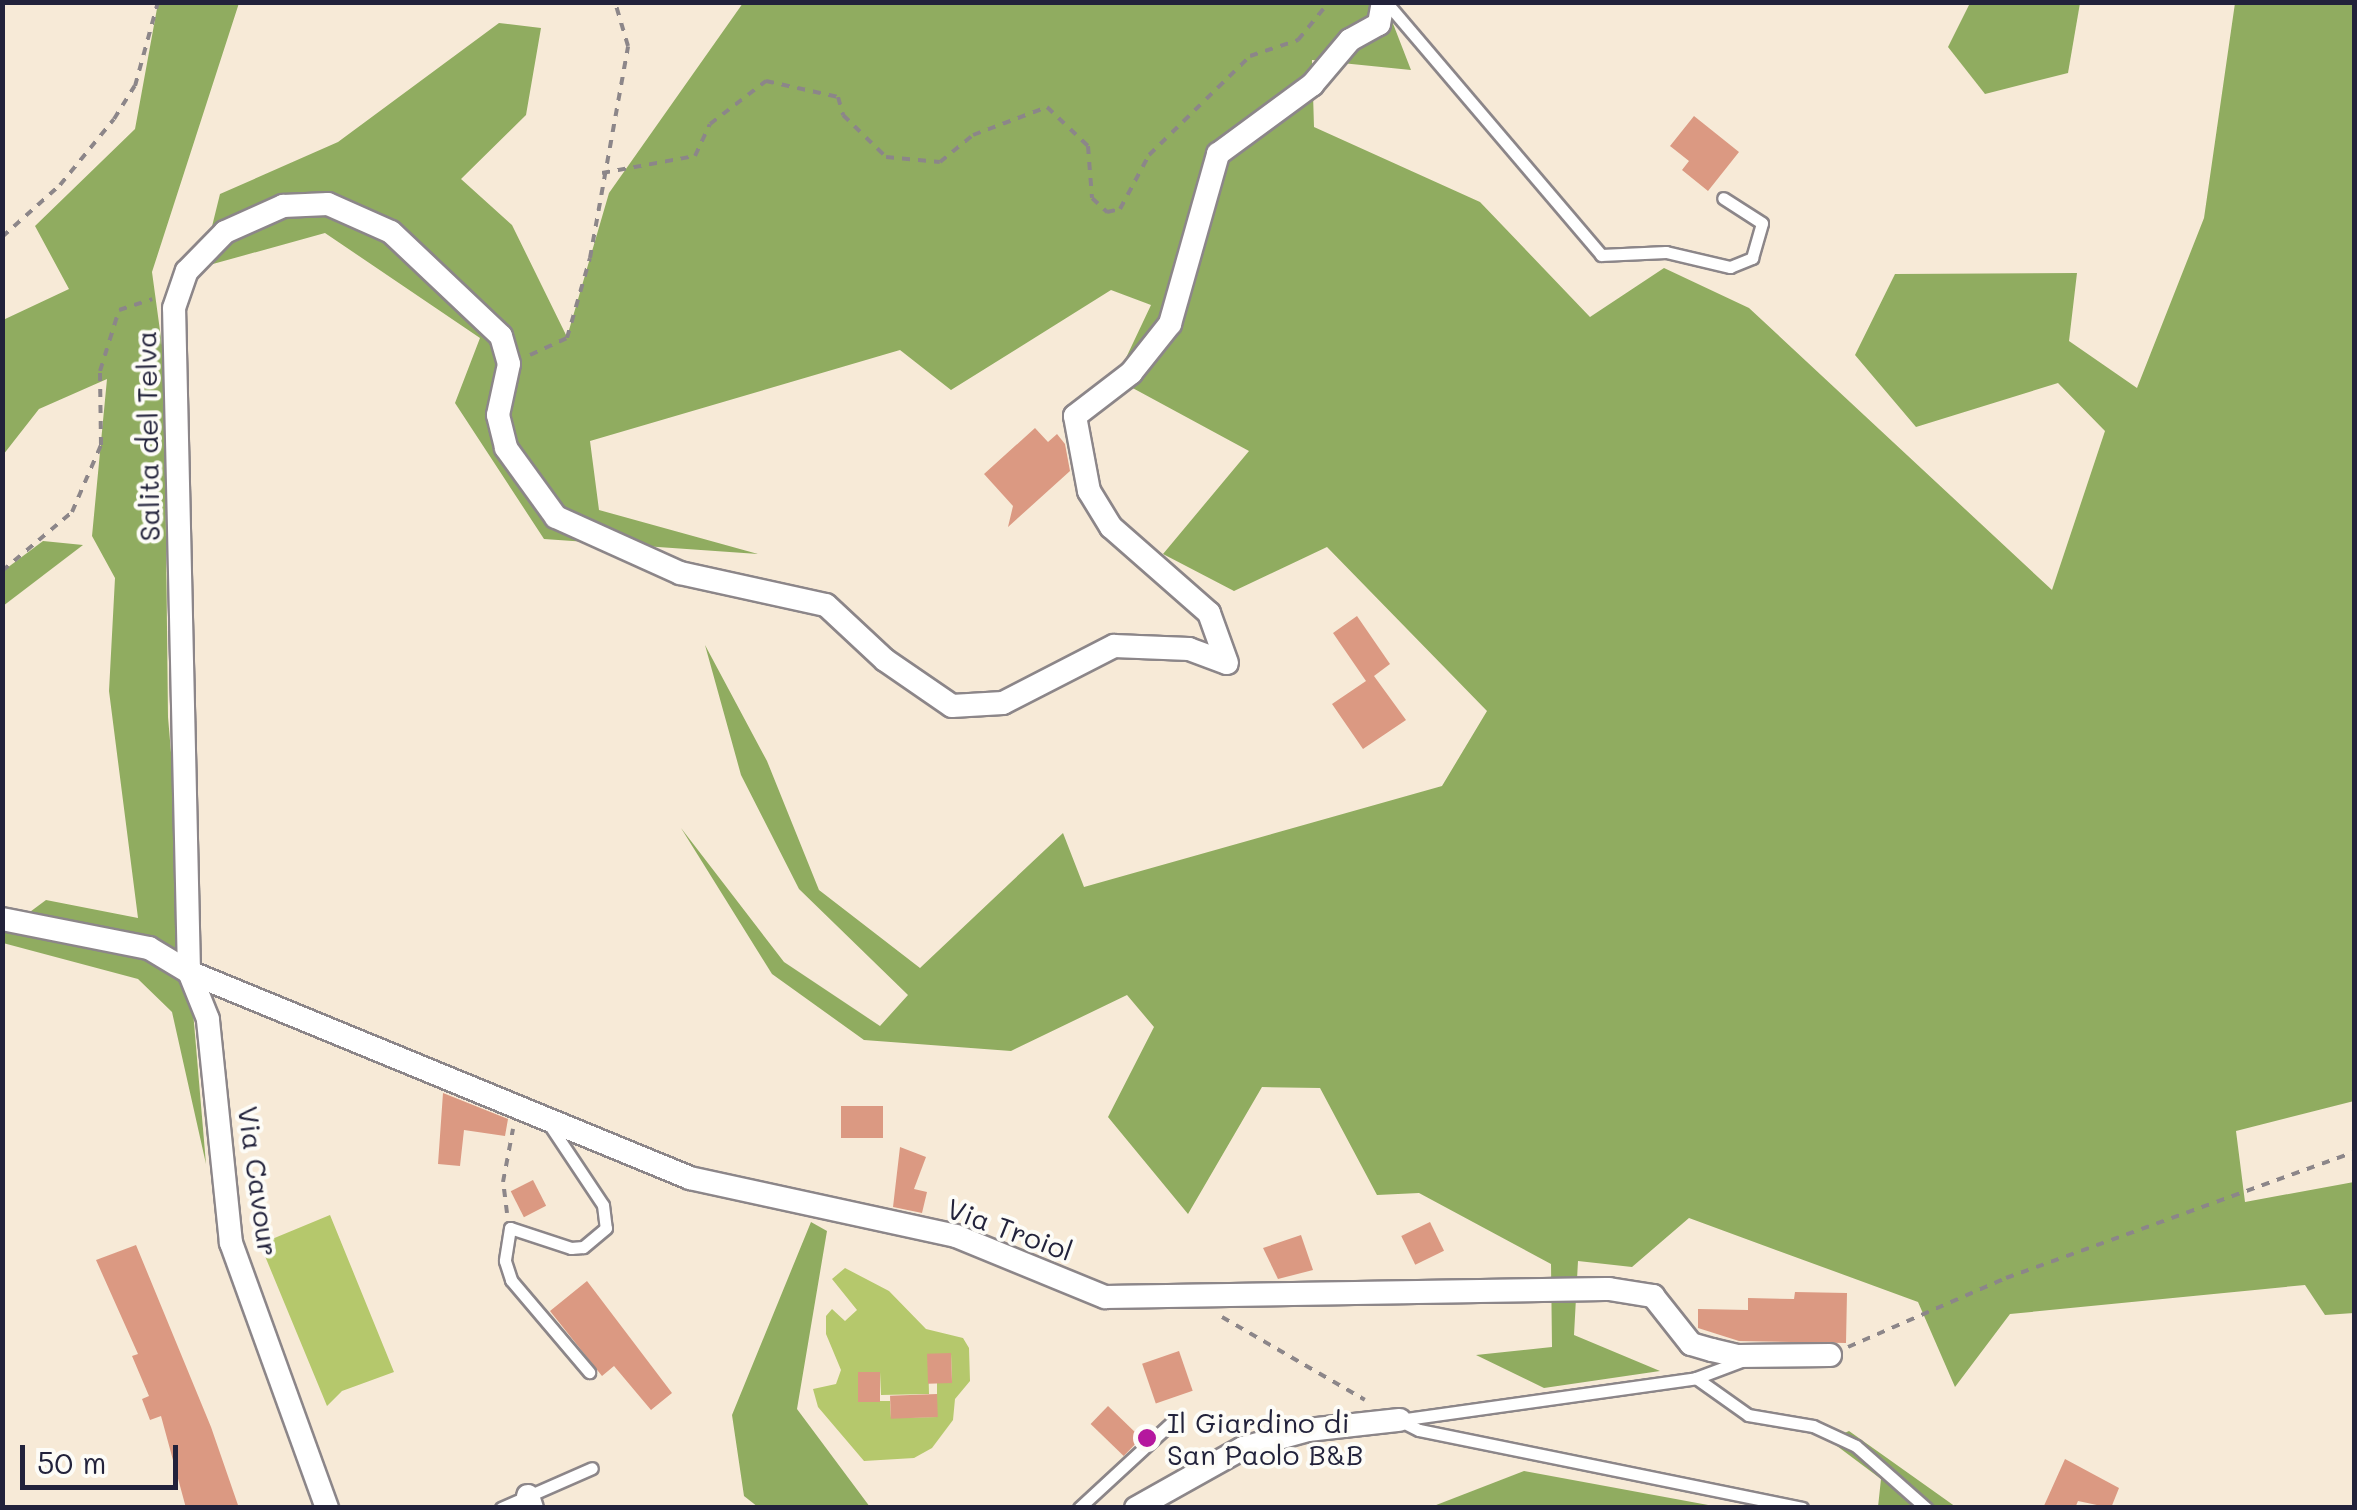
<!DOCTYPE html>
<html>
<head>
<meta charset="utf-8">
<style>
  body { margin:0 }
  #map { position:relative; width:2357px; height:1510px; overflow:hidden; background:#f7ead7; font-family:Mali,sans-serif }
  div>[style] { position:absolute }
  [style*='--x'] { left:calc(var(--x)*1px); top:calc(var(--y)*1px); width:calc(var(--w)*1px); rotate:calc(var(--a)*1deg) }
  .green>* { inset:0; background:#b5c86c }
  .forest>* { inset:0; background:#90ac60 }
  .building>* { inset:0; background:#db9982; transform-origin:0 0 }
  .path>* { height:4px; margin-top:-2px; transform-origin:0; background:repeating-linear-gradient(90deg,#8c8689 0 8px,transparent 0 16px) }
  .roads { filter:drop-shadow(2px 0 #8c8689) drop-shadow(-2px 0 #8c8689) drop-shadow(0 2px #8c8689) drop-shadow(0 -2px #8c8689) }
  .service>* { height:11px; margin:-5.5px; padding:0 5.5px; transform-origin:5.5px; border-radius:5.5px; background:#fff }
  .minor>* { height:22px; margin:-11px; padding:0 11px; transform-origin:11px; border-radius:11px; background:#fff }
  .dots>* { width:28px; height:28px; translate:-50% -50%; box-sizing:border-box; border:5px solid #fdfcf7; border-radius:50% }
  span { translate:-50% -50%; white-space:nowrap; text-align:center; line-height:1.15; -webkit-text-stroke:8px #fdfcf7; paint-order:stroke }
  .street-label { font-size:28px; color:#22223b }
  .poi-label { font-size:28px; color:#22223b }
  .left { translate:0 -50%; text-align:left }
  .frame { position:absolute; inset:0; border:5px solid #22223b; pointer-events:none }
  .scale { position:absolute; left:20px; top:1445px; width:158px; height:45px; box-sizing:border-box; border:5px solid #22223b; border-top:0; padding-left:12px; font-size:30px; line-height:35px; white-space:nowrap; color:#22223b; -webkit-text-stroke:8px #fdfcf7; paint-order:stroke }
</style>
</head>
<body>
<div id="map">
  <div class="green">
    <i style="clip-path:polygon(330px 1215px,394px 1372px,342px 1391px,327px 1406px,260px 1244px)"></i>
    <i style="clip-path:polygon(evenodd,845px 1268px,889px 1291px,926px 1329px,963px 1338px,969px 1348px,970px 1381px,955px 1399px,953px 1420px,932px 1448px,914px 1458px,864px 1461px,818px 1407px,813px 1389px,836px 1384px,841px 1370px,826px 1334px,826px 1316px,832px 1309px,845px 1321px,857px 1310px,832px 1279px,845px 1268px,928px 1354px,951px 1354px,952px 1382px,937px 1383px,937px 1417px,891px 1418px,890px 1401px,859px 1401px,858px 1373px,880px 1372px,881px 1395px,929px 1394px,928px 1354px)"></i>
  </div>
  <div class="forest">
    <i style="clip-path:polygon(158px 3px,239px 3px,152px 272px,164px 360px,168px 717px,206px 1164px,172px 1012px,138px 979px,3px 943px,3px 932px,46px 900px,138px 918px,109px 691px,115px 578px,92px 536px,107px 379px,39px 409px,3px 455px,3px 320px,69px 289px,35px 226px,135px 129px)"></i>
    <i style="clip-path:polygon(743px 3px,1385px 3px,1411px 70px,1312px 60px,1314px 127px,1480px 202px,1590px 317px,1664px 268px,1749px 308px,2052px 590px,2105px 431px,2058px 383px,1916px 427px,1855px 355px,1895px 274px,2077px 273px,2069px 341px,2137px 388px,2204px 218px,2235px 3px,2354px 3px,2354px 1101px,2236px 1131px,2245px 1202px,2354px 1182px,2354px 1313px,2325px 1315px,2305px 1285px,2010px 1314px,1955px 1387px,1918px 1302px,1689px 1218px,1632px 1267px,1578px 1261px,1574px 1335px,1660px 1371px,1544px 1388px,1476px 1355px,1552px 1347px,1551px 1264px,1419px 1193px,1377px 1195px,1320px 1088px,1262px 1087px,1188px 1214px,1108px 1117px,1154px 1027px,1127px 995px,1011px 1051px,864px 1040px,772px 974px,681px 828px,784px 962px,880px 1026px,908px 995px,799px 889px,741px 775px,705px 645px,767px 761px,819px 890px,920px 968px,1063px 833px,1084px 887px,1442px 786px,1487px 711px,1327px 547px,1234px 591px,1163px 554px,1249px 451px,1116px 379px,1151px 305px,1111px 290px,951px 390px,900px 350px,590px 441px,599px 510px,758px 554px,544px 539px,455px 403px,480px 338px,325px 233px,202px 267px,220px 194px,338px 142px,499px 23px,541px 28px,526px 115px,461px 179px,512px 225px,567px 337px,609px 193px)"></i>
    <i style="clip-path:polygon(1970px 3px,2080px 3px,2068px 73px,1985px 94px,1948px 47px)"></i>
    <i style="clip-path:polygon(43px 541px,83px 545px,3px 606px,3px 571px)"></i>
    <i style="clip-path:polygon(811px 1222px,827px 1231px,797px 1409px,870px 1507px,758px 1507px,744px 1496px,732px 1415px)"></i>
    <i style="clip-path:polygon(1849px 1431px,1956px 1507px,1878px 1507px,1881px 1479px,1829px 1440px)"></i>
    <i style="clip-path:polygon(1524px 1471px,1719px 1507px,1431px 1507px)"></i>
  </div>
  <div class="building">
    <i style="clip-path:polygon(1694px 116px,1739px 152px,1708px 191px,1682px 170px,1689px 161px,1670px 146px)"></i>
    <i style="clip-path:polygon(1035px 428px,1048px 442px,1057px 434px,1065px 444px,1070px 471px,1008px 527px,1013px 506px,984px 474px)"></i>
    <i style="clip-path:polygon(1357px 616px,1390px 664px,1374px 676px,1406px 720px,1363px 749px,1332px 704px,1366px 681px,1333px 633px)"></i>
    <i style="clip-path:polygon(443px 1093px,508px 1119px,505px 1136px,464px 1130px,460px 1166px,438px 1164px)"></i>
    <i style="left:841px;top:1106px;width:42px;height:32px"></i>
    <i style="clip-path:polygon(900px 1147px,926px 1157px,914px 1189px,927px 1192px,922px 1213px,893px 1207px)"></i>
    <i style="left:533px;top:1180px;width:29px;height:25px;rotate:63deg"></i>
    <i style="left:1430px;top:1222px;width:32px;height:32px;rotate:64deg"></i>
    <i style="clip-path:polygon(1301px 1235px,1313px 1270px,1278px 1279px,1263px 1248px)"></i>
    <i style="clip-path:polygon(136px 1245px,211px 1427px,239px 1508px,186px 1508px,161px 1416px,150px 1420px,142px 1399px,149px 1396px,132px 1356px,138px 1354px,96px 1260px)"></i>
    <i style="clip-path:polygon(587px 1281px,672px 1393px,651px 1410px,614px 1366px,602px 1376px,550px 1311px)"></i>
    <i style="clip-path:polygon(1795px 1292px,1847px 1293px,1846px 1343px,1739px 1341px,1698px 1328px,1698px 1309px,1748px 1310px,1748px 1298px,1794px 1299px)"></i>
    <i style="left:1179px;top:1351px;width:42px;height:39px;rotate:71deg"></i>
    <i style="left:951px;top:1353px;width:30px;height:24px;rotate:88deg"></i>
    <i style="left:858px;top:1372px;width:22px;height:30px"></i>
    <i style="left:937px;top:1394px;width:23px;height:47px;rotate:88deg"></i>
    <i style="left:1108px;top:1406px;width:46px;height:25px;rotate:44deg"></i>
    <i style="clip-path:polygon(2065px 1459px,2119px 1488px,2111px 1508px,2078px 1501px,2075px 1508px,2043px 1508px)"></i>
  </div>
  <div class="path">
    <i style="--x:602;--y:173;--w:95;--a:-10.4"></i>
    <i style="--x:695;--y:156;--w:35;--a:-65"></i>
    <i style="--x:710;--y:124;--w:71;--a:-37.5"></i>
    <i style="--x:766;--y:81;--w:74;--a:12.5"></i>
    <i style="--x:838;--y:97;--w:19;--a:74"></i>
    <i style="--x:843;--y:115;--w:60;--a:44.3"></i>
    <i style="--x:886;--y:157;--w:54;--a:5.3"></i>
    <i style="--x:940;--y:162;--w:43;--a:-39.3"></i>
    <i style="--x:973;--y:135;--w:79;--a:-20.7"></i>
    <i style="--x:1047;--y:107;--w:57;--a:43.6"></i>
    <i style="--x:1088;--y:146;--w:52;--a:85.6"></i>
    <i style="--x:1092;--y:198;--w:21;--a:43"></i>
    <i style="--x:1107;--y:212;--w:13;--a:-13"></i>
    <i style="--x:1120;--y:209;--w:61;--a:-61.8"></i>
    <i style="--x:1149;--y:155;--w:141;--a:-44.4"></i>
    <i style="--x:1250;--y:56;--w:51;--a:-18.4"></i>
    <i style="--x:1298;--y:40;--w:49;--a:-50.8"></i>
    <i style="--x:2;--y:237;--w:78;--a:-41.9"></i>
    <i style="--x:60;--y:185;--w:85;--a:-50.7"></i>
    <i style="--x:114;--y:119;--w:39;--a:-58"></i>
    <i style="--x:135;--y:86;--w:87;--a:-74.7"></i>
    <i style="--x:530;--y:355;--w:41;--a:-24.7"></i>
    <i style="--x:567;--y:338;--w:83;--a:-74"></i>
    <i style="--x:590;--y:258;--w:215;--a:-79.8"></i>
    <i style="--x:628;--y:46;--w:46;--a:-106.5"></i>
    <i style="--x:2;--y:571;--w:92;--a:-40.1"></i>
    <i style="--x:72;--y:512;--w:73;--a:-66.6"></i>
    <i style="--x:101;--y:445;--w:74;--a:-90.8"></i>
    <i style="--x:100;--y:371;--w:64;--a:-72.7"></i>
    <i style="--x:119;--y:310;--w:35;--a:-18"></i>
    <i style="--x:507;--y:1213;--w:31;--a:-97"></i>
    <i style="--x:503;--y:1182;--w:54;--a:-79.3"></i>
    <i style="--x:1222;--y:1317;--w:165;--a:30.1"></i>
    <i style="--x:1848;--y:1347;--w:172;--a:-23.6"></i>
    <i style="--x:2006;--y:1278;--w:370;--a:-19.9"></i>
  </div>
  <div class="roads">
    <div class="service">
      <i style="--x:1386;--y:2;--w:332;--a:49.6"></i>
      <i style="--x:1601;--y:255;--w:65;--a:-2.6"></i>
      <i style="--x:1666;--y:252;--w:66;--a:13.2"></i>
      <i style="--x:1730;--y:267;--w:24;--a:-22"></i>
      <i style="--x:1752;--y:258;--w:36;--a:-74"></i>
      <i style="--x:1762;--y:223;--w:46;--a:-147.3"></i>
      <i style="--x:549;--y:1124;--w:97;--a:56.3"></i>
      <i style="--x:603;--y:1205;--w:23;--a:83"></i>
      <i style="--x:606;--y:1228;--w:30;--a:140"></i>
      <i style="--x:583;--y:1247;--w:12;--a:175"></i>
      <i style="--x:571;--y:1248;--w:64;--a:-161.8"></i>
      <i style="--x:510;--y:1228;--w:33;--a:99"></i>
      <i style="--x:505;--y:1261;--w:20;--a:72"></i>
      <i style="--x:511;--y:1280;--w:121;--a:49.7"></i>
      <i style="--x:1696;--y:1378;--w:64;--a:35.4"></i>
      <i style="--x:1748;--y:1415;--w:66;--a:9.6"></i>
      <i style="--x:1813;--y:1426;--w:47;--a:24.9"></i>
      <i style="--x:1856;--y:1446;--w:94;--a:41.5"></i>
      <i style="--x:1399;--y:1420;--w:22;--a:27"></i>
      <i style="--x:1419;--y:1430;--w:391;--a:11.5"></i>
      <i style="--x:1399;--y:1420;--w:300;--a:-8"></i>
      <i style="--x:1696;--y:1378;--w:51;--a:-20.6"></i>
      <i style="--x:501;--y:1508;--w:99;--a:-23.7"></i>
      <i style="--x:1079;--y:1508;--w:124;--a:-42.7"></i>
    </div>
    <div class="minor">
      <i style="--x:2;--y:919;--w:150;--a:11.2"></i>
      <i style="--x:149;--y:948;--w:47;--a:31"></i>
      <i style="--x:189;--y:972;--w:542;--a:22.35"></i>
      <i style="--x:690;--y:1178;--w:272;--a:12.3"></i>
      <i style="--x:956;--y:1236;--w:161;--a:22.3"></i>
      <i style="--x:1105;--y:1297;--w:504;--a:-0.91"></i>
      <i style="--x:1609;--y:1289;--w:45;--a:9"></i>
      <i style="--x:1653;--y:1296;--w:61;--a:51.6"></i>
      <i style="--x:1691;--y:1344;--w:22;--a:16"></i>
      <i style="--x:1712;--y:1350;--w:26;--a:13"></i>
      <i style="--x:1737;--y:1356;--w:93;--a:-0.6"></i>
      <i style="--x:528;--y:1496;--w:13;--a:72"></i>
      <i style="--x:327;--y:1508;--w:282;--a:-109.9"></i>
      <i style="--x:231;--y:1243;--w:225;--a:-95.9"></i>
      <i style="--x:208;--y:1019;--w:51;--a:-112"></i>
      <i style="--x:189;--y:972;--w:664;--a:-91.29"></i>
      <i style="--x:174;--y:308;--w:39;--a:-71"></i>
      <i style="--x:187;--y:271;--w:54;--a:-45.7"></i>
      <i style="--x:225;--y:232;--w:64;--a:-24.1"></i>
      <i style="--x:283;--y:206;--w:45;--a:-2.5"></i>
      <i style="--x:328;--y:204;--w:69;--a:24"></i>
      <i style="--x:391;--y:232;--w:151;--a:43.4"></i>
      <i style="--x:501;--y:336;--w:29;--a:74"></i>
      <i style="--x:509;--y:364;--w:52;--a:102.2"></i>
      <i style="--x:498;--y:415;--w:34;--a:76"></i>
      <i style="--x:506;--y:448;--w:85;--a:54.1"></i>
      <i style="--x:556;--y:517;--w:136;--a:24.3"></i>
      <i style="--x:680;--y:573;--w:149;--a:12.4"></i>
      <i style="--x:826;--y:605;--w:81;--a:43"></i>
      <i style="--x:885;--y:660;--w:81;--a:34.5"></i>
      <i style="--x:952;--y:706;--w:51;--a:-3.4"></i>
      <i style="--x:1003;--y:703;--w:125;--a:-27.2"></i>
      <i style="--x:1114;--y:646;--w:75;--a:2.3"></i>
      <i style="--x:1189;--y:649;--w:40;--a:20.2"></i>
      <i style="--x:1227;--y:663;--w:53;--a:-109.8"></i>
      <i style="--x:1209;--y:613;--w:130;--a:-138.7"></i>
      <i style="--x:1111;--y:527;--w:42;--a:-121.4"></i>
      <i style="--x:1089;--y:491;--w:76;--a:-100.6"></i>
      <i style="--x:1075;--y:416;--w:71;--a:-37.5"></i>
      <i style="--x:1131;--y:373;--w:63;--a:-51.5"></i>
      <i style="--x:1170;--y:324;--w:177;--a:-74.2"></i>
      <i style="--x:1218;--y:154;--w:117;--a:-36.3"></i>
      <i style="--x:1312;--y:85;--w:59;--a:-49.8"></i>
      <i style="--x:1350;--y:40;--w:33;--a:-29"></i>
      <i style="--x:1379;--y:24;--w:22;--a:-80"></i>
      <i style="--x:1136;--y:1508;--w:123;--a:-29.3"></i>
      <i style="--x:1243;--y:1448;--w:67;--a:-15.5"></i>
      <i style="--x:1308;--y:1430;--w:92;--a:-6.3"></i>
    </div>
  </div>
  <div class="dots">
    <i style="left:1147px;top:1438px;background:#b5179e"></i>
  </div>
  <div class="street-label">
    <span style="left:147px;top:436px;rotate:-91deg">Salita del Telva</span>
    <span style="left:259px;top:1181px;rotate:82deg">Via Cavour</span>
    <span style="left:1010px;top:1229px;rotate:20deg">Via Troiol</span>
  </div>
  <div class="poi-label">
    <span class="left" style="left:1167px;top:1438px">Il Giardino di<br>San Paolo B&amp;B</span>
  </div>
  <div class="frame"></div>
  <div class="scale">50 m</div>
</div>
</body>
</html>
